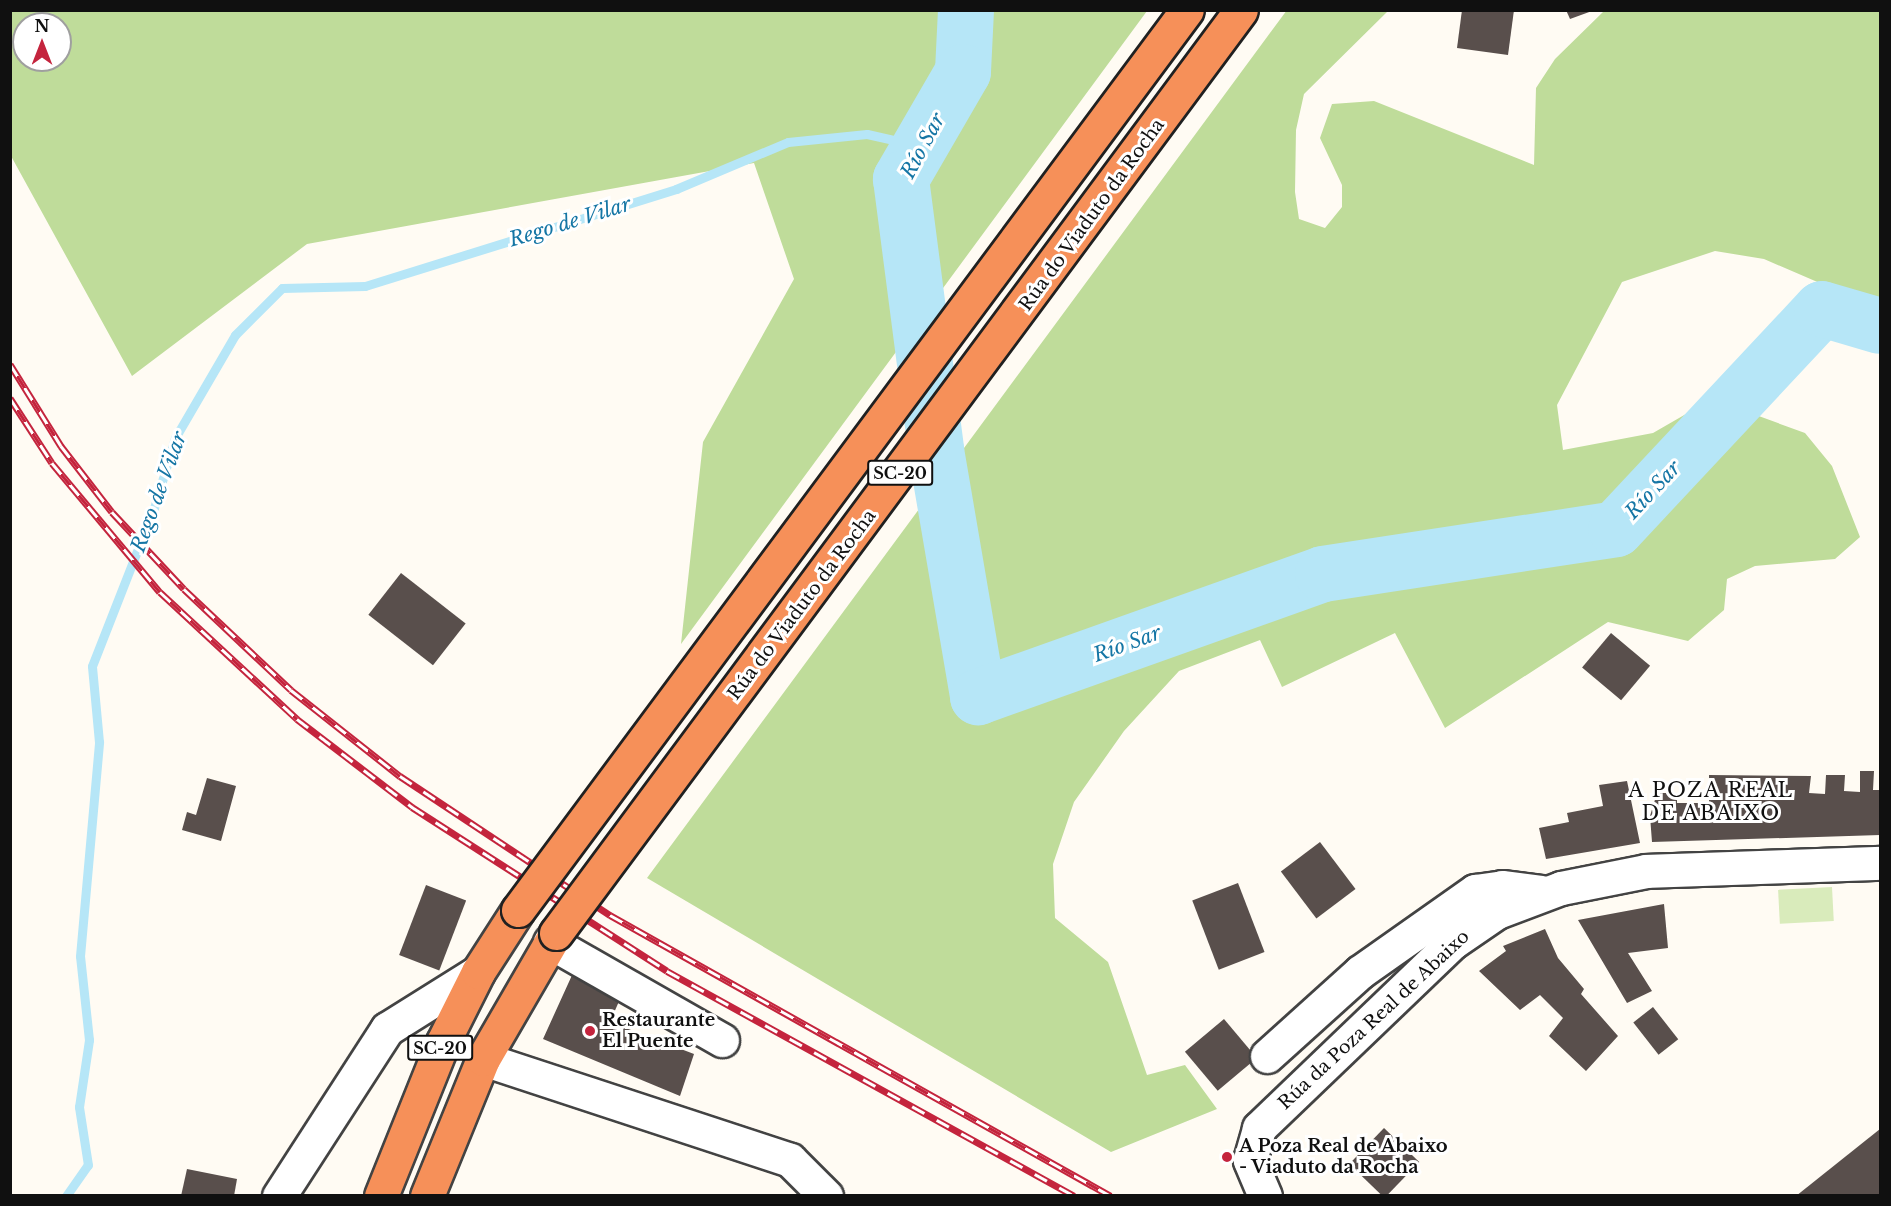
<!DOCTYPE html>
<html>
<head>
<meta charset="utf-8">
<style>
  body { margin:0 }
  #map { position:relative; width:1891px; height:1206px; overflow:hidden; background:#fffbf3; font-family:"Libre Baskerville",serif }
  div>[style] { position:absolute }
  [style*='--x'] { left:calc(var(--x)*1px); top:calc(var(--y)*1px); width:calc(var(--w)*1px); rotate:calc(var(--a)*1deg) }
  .green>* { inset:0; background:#d9ebbb; transform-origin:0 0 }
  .forest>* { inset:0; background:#bfdc9a }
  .stream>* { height:9px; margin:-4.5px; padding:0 4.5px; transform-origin:4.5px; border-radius:4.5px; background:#b6e6f7 }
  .river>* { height:56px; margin:-28px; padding:0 28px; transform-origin:28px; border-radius:28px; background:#b6e6f7 }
  .building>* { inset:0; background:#594f4c; transform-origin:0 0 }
  .roads { filter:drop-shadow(2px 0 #434343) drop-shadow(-2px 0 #434343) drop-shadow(0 2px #434343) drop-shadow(0 -2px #434343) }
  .minor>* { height:33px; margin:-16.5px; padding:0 16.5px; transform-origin:16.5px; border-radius:16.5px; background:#fff }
  .highway>* { height:33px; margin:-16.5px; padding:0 16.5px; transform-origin:16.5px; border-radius:16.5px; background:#f69059 }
  .rail>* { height:7px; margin-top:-3.5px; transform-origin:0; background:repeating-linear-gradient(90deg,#fff 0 14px,#c4243d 0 28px); box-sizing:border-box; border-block:2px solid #c4243d }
  .bridges { filter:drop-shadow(2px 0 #212121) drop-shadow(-2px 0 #212121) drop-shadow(0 2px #212121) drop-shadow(0 -2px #212121) }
  .highway-bridge>* { height:33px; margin:-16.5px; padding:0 16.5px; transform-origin:16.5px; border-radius:16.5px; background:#f69059 }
  .dots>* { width:16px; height:16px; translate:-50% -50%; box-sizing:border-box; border:3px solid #fff; border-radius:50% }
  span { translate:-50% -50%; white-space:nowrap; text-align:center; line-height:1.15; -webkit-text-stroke:6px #fff; paint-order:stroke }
  .shield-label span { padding:2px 4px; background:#fff; border:2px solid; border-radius:4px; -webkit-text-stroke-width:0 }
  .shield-label { font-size:16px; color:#101010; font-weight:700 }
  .street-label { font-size:18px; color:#101010 }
  .poi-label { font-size:18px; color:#101010; font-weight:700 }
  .left { translate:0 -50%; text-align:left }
  .water-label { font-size:20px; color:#1576a5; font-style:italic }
  .neighbourhood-label { font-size:20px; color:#101010; letter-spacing:1.5px }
  .frame { position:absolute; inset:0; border:12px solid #101010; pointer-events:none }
  .north { position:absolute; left:12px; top:12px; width:60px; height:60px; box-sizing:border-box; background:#fff; border:2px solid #9f9f9f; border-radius:50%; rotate:0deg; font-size:16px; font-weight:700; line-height:24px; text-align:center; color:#101010 }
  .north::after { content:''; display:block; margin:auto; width:21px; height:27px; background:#c4243d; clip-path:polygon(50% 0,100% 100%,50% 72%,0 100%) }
</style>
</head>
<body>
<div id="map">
  <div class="green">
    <i style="left:1832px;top:887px;width:34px;height:54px;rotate:87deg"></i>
  </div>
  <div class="forest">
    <i style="clip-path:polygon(1287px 10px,1388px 11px,1304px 94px,1296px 130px,1295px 192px,1299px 219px,1325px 228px,1342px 207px,1342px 185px,1320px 138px,1332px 104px,1374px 101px,1534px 165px,1536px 88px,1555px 59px,1604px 11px,1880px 11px,1880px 309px,1764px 259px,1715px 251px,1622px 282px,1557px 405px,1563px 450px,1653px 433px,1712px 399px,1805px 433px,1832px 466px,1860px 537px,1835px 559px,1755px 566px,1727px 579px,1724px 610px,1688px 641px,1608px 622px,1445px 728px,1395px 633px,1282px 687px,1260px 640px,1179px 671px,1124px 731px,1074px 802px,1053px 864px,1055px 918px,1108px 962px,1147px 1075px,1185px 1065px,1217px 1109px,1111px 1152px,647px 878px)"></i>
    <i style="clip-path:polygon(evenodd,10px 11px,11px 10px,1147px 11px,681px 644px,703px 442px,794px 279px,754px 163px,307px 244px,132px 376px,11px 156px,10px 11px,24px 24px,60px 24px,60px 60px,24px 60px,24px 24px)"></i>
  </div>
  <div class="stream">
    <i style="--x:66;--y:1196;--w:38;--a:-55"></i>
    <i style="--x:88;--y:1165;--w:59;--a:-98.8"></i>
    <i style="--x:79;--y:1107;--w:68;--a:-81.5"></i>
    <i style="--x:89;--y:1040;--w:84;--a:-96.1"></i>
    <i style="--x:80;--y:956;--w:215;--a:-84.9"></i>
    <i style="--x:99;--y:742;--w:76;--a:-95.3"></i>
    <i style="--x:92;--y:666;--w:170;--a:-68.6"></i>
    <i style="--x:154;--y:508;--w:73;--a:-73.3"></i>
    <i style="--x:175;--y:438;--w:119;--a:-59.8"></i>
    <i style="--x:235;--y:335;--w:66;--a:-45"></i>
    <i style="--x:282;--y:288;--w:83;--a:-1.4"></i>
    <i style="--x:365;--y:286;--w:326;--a:-17.3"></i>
    <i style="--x:676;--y:189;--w:121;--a:-22.8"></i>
    <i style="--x:788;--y:142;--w:79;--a:-5.8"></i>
    <i style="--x:867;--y:134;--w:54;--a:12.8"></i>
  </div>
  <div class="river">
    <i style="--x:966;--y:10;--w:62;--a:92.8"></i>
    <i style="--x:963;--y:72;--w:124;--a:120.1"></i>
    <i style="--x:901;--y:179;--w:273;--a:82.6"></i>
    <i style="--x:936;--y:450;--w:251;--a:80.3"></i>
    <i style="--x:978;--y:697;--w:366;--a:-19.6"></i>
    <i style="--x:1323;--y:574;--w:296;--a:-8.7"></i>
    <i style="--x:1616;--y:529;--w:301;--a:-46.9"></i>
    <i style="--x:1822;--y:309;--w:60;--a:16.3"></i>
  </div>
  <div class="building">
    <i style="clip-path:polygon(1462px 10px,1514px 10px,1508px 55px,1457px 48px)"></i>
    <i style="clip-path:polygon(1566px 10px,1592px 10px,1592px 11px,1570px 19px)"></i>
    <i style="left:401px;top:573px;width:82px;height:53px;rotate:38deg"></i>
    <i style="left:1611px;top:633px;width:51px;height:45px;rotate:40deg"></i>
    <i style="clip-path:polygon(1860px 771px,1874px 771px,1873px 790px,1880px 790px,1880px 835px,1652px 842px,1650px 816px,1657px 793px,1677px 793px,1677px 803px,1709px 803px,1709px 775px,1811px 776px,1809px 793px,1825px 794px,1826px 775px,1845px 775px,1844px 791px,1860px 792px)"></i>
    <i style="clip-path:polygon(207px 778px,236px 786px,221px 841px,182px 830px,187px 812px,196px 815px)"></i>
    <i style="clip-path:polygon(1627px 781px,1640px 843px,1546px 859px,1539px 828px,1569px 822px,1567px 813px,1603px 806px,1599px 785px)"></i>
    <i style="left:1320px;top:842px;width:59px;height:49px;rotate:53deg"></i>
    <i style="left:1238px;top:883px;width:74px;height:49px;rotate:69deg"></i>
    <i style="left:426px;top:885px;width:43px;height:75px;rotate:21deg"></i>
    <i style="clip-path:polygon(1664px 904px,1668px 948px,1628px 953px,1652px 991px,1627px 1003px,1578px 920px)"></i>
    <i style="clip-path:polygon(1545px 929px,1558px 958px,1584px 989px,1581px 994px,1618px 1036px,1586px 1071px,1549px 1036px,1563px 1018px,1540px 995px,1520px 1010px,1479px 971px,1506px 951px,1503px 946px)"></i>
    <i style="clip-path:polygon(573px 973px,620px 999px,610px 1022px,694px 1054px,680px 1096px,543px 1039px)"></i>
    <i style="left:1653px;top:1007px;width:41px;height:25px;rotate:52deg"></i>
    <i style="left:1224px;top:1019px;width:51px;height:51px;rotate:50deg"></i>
    <i style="left:1384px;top:1128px;width:49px;height:50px;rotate:44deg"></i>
    <i style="clip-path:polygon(1880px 1129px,1880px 1196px,1796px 1196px)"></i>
    <i style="clip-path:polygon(187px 1169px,237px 1179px,234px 1196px,181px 1196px)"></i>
  </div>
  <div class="roads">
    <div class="minor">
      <i style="--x:550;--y:942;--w:198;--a:29.7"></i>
      <i style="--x:1267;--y:1056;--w:125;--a:-42.1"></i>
      <i style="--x:1360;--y:972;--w:141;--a:-35.2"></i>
      <i style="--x:1475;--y:891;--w:27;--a:-8"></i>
      <i style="--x:1502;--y:887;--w:39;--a:7"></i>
      <i style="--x:483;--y:1059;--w:323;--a:18.2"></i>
      <i style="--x:790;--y:1160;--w:51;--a:45"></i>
      <i style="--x:279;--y:1196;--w:199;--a:-57.1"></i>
      <i style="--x:387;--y:1029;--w:107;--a:-32.1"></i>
      <i style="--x:1265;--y:1196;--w:39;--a:-113"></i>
      <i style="--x:1250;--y:1160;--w:33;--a:-74"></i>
      <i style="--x:1259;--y:1128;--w:269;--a:-43.8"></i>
      <i style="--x:1453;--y:942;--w:53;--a:-34.3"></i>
      <i style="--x:1497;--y:912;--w:68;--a:-20.6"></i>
      <i style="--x:1561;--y:888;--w:87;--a:-11.3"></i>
      <i style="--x:1646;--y:871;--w:234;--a:-2"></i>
    </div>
    <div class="highway">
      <i style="--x:381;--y:1196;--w:166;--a:-68.1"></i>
      <i style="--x:443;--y:1042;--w:78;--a:-63.4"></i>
      <i style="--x:478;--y:972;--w:74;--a:-57.2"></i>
      <i style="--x:427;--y:1196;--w:148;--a:-67.8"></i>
      <i style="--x:483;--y:1059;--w:146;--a:-59.9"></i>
    </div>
  </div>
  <div class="rail">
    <i style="--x:10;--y:364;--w:97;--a:58.1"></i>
    <i style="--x:61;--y:446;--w:83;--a:52.3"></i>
    <i style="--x:112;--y:512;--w:105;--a:46.9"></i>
    <i style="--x:184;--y:589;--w:147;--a:43.3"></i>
    <i style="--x:291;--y:690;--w:139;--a:38.3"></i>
    <i style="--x:400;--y:776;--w:252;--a:33.5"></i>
    <i style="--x:610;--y:915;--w:574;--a:29.29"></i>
    <i style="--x:10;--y:398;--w:77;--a:57.1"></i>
    <i style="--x:52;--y:463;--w:168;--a:50.1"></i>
    <i style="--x:160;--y:592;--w:187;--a:42.8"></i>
    <i style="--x:297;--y:719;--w:145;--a:37.4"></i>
    <i style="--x:412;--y:807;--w:303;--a:32.7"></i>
    <i style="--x:667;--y:971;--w:465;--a:28.9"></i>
  </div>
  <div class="bridges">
    <div class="highway-bridge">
      <i style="--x:518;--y:910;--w:1121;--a:-53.38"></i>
      <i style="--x:556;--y:933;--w:1149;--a:-53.42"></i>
    </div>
  </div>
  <div class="dots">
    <i style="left:590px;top:1031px;background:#c4243d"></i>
    <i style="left:1227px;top:1157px;background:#c4243d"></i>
  </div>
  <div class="shield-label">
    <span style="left:900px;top:473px">SC-20</span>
    <span style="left:440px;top:1048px">SC-20</span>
  </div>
  <div class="street-label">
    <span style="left:1092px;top:215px;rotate:-54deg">Rúa do Viaduto da Rocha</span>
    <span style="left:802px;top:605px;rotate:-53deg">Rúa do Viaduto da Rocha</span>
    <span style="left:1374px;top:1020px;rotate:-43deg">Rúa da Poza Real de Abaixo</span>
  </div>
  <div class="poi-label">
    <span class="left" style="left:602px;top:1031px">Restaurante<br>El Puente</span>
    <span class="left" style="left:1239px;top:1157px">A Poza Real de Abaixo<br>- Viaduto da Rocha</span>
  </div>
  <div class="water-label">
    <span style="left:923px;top:146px;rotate:-62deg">Río Sar</span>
    <span style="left:570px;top:222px;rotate:-17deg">Rego de Vilar</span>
    <span style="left:1653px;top:490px;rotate:-47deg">Río Sar</span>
    <span style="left:159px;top:492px;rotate:-70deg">Rego de Vilar</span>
    <span style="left:1127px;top:644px;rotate:-20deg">Río Sar</span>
  </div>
  <div class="neighbourhood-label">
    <span style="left:1711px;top:802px">A POZA REAL<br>DE ABAIXO</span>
  </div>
  <div class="frame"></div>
  <div class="north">N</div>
</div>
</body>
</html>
